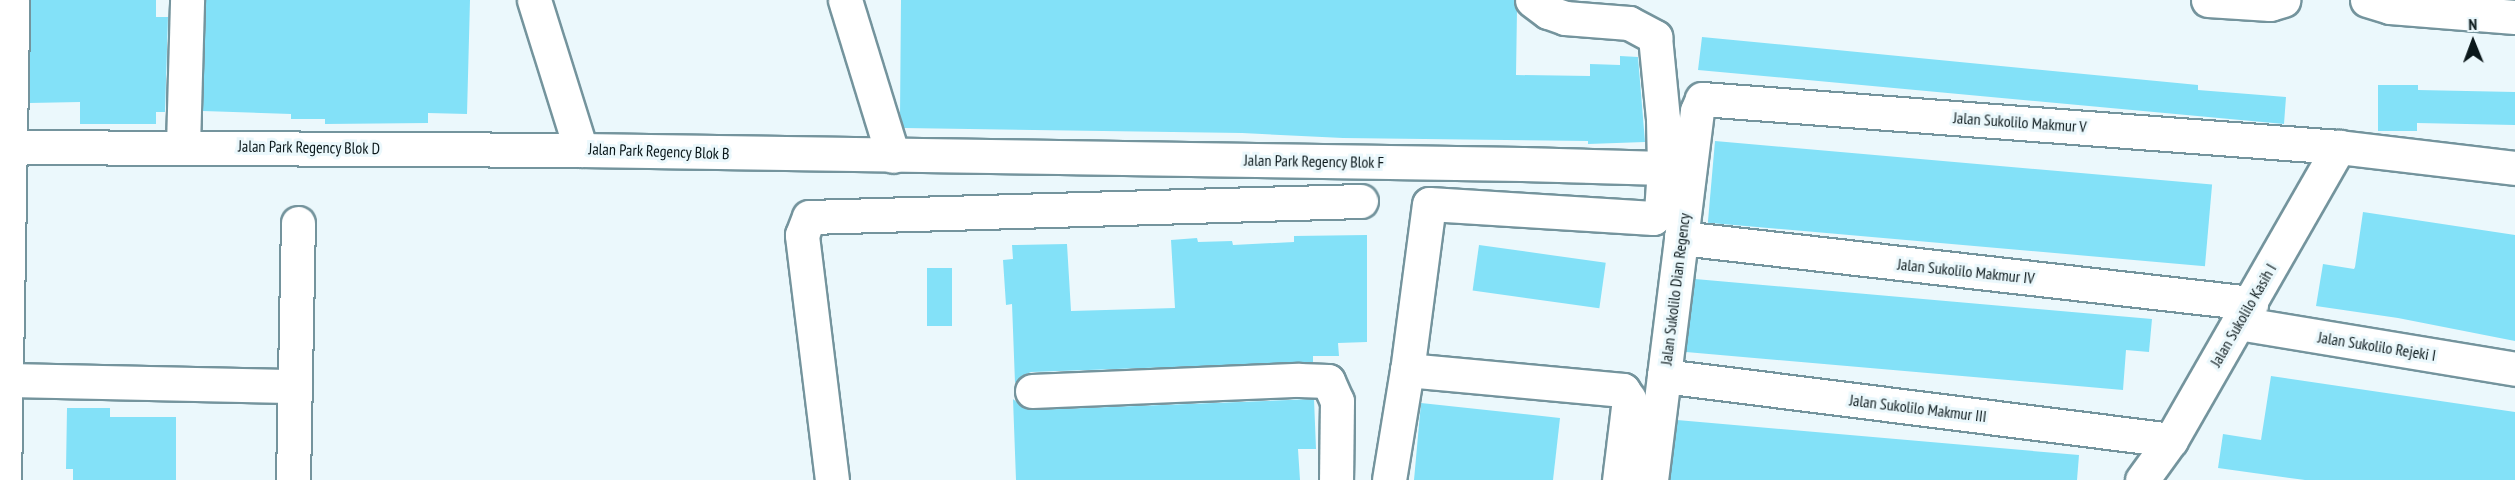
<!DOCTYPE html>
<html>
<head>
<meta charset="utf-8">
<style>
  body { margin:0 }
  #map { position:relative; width:2515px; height:480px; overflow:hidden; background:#ebf8fc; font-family:"PT Sans Narrow",sans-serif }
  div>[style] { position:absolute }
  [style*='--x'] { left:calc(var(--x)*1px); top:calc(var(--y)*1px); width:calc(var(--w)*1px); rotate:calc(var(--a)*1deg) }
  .building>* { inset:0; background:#83e1f8; transform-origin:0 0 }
  .roads { filter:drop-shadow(2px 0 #74949d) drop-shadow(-2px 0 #74949d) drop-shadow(0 2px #74949d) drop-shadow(0 -2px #74949d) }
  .minor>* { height:33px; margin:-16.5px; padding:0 16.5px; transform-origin:16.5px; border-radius:16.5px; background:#fff }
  span { translate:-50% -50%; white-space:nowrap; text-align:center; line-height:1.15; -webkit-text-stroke:6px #ebf8fc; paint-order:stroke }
  .street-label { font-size:16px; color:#0a171a }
  .north { position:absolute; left:2443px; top:12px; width:60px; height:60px; -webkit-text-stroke:4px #ebf8fc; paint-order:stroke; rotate:359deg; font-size:16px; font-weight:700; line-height:24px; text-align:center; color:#0a171a }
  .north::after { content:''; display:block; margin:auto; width:21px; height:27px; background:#0a171a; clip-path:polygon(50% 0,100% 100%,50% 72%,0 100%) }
</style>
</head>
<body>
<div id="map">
  <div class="building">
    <i style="clip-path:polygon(31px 0,156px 0,156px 17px,168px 17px,165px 112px,156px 112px,156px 124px,80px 124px,80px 102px,29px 103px)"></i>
    <i style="clip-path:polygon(206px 0,470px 0,467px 114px,428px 113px,428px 123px,325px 124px,325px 119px,291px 119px,291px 114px,203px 111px)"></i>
    <i style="clip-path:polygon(901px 0,1514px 0,1517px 10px,1516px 75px,1590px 76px,1590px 64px,1620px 65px,1620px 56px,1638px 57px,1645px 142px,1588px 144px,1588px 141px,1343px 138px,1242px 133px,904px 128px,900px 115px)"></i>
    <i style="clip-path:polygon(1702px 37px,2198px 85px,2198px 90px,2286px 97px,2284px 124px,1698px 70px)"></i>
    <i style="clip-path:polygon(2378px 85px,2418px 85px,2418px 90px,2515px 92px,2515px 125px,2417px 123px,2417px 131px,2378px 131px)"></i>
    <i style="left:1715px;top:141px;width:499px;height:82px;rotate:5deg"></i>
    <i style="clip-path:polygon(2363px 212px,2515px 235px,2515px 341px,2398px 318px,2316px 306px,2323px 264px,2354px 269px,2355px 267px)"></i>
    <i style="clip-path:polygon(1367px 235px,1367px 342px,1338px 343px,1339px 356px,1313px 356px,1313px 362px,1031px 372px,1022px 376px,1015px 383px,1012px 304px,1006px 305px,1003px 260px,1013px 259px,1012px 245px,1067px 244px,1071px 311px,1175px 308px,1171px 240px,1197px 238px,1198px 242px,1232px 241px,1233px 245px,1294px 242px,1294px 236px)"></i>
    <i style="left:1479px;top:245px;width:128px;height:46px;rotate:8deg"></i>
    <i style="left:927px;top:268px;width:25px;height:58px"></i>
    <i style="clip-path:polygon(1695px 279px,2152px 319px,2149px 352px,2126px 350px,2123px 390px,1686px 352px)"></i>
    <i style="clip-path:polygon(2271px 376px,2515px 412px,2515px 480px,2305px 480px,2218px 468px,2223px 434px,2261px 440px)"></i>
    <i style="clip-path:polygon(1013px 399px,1023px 407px,1033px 410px,1314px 399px,1316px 449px,1298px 449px,1300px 480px,1016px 480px)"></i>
    <i style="clip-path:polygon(1421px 403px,1560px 418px,1553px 480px,1414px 480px)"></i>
    <i style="clip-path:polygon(67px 408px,110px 408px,110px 417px,176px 417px,176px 480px,73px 480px,73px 469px,66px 469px)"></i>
    <i style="clip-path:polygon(1677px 420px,2079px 455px,2077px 480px,1670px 480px)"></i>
  </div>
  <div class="roads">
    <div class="minor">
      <i style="--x:534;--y:0;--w:157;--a:72.6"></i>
      <i style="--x:581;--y:150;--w:941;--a:0.85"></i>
      <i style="--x:1522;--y:164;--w:142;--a:1.6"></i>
      <i style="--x:1664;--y:168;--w:44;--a:93.9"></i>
      <i style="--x:1661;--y:212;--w:10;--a:143"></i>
      <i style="--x:1653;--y:218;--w:224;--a:-176.4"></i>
      <i style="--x:1429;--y:204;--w:167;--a:97.5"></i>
      <i style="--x:1407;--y:370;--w:111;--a:99.3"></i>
      <i style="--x:845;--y:0;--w:163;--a:72.9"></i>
      <i style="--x:1532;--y:0;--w:20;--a:37"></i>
      <i style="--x:1548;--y:12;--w:18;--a:19"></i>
      <i style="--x:1565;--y:18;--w:64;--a:4.5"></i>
      <i style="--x:1629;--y:23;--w:30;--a:28"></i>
      <i style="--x:1655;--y:37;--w:82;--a:84.4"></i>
      <i style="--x:1663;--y:119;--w:49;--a:88.8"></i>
      <i style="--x:2208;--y:0;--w:62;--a:3.7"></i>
      <i style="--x:2270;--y:4;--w:14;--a:-17"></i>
      <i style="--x:2367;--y:0;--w:24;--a:17"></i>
      <i style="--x:2390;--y:7;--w:125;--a:4.6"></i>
      <i style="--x:183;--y:146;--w:146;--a:-88.4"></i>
      <i style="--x:10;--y:147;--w:571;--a:0.3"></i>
      <i style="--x:1681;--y:238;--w:574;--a:6.51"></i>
      <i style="--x:2238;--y:323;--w:281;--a:9.4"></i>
      <i style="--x:1407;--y:370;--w:217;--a:5.3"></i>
      <i style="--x:1623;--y:390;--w:11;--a:56"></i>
      <i style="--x:1629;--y:399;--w:82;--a:97"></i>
      <i style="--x:1664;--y:376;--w:511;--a:7.19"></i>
      <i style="--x:6;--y:380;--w:289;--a:1.2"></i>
      <i style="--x:1032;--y:391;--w:267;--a:-2.4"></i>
      <i style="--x:1299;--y:380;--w:29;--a:2"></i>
      <i style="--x:1328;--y:381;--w:22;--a:66"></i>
      <i style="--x:1337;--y:401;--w:79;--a:90.7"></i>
      <i style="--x:4;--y:480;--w:480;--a:-89"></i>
      <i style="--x:293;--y:480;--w:257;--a:-88.9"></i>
      <i style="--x:832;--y:480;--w:247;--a:-97"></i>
      <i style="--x:802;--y:235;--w:19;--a:-69"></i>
      <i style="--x:809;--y:217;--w:552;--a:-1.66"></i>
      <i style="--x:1651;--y:480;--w:372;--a:-82.9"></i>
      <i style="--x:1697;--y:111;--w:13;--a:-67"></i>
      <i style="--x:1702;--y:99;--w:639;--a:4.31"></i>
      <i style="--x:2339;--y:147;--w:177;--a:6.8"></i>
      <i style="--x:2142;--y:480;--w:49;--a:-54.1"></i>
      <i style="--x:2171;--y:440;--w:338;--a:-60.2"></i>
    </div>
  </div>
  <div class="street-label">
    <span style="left:2020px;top:122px;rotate:4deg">Jalan Sukolilo Makmur V</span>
    <span style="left:309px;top:147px;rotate:1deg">Jalan Park Regency Blok D</span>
    <span style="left:659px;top:151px;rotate:2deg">Jalan Park Regency Blok B</span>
    <span style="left:1314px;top:161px;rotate:1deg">Jalan Park Regency Blok F</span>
    <span style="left:1966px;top:271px;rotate:6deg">Jalan Sukolilo Makmur IV</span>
    <span style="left:1675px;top:289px;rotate:-83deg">Jalan Sukolilo Dian Regency</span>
    <span style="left:2243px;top:315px;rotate:-60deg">Jalan Sukolilo Kasih I</span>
    <span style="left:2377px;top:346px;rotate:9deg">Jalan Sukolilo Rejeki I</span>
    <span style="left:1918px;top:408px;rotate:7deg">Jalan Sukolilo Makmur III</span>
  </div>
  <div class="north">N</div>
</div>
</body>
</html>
